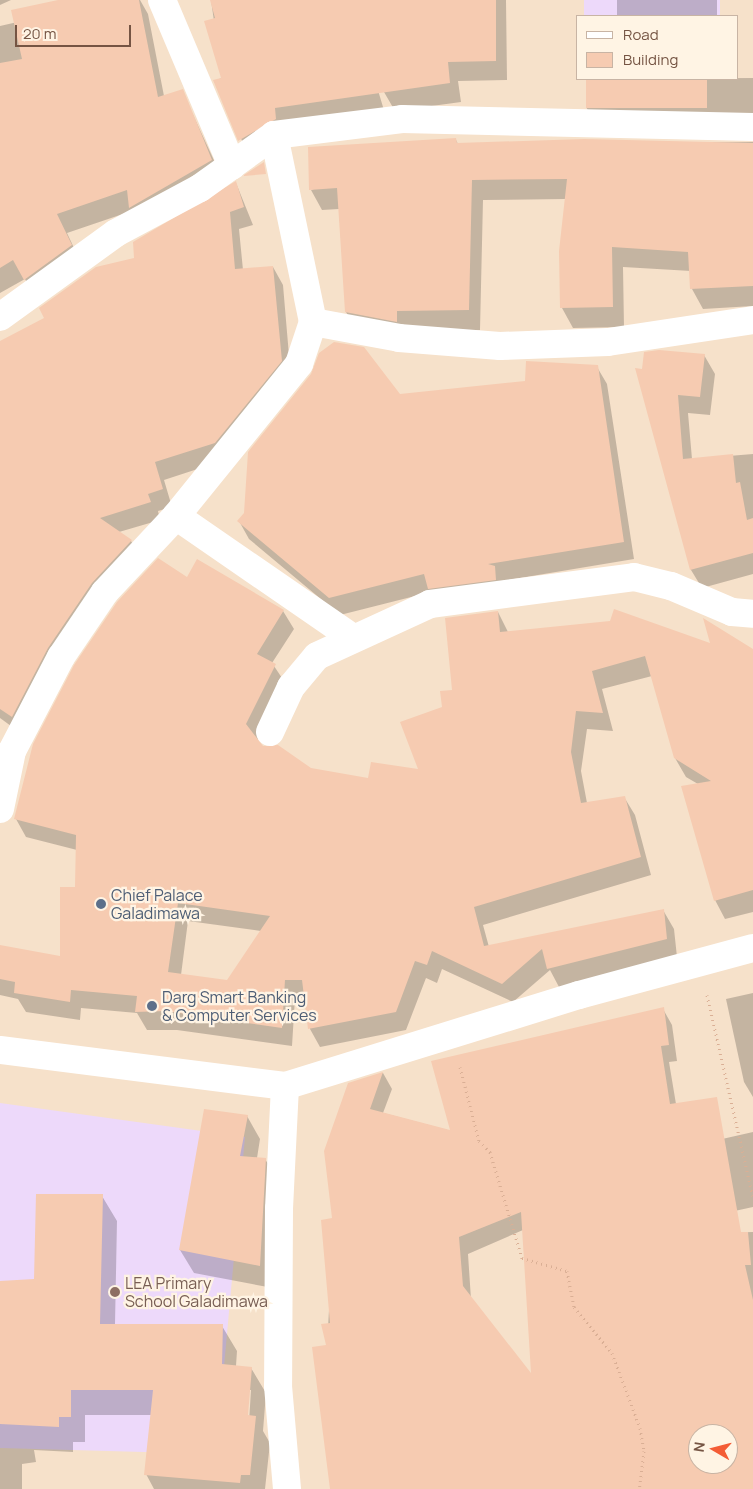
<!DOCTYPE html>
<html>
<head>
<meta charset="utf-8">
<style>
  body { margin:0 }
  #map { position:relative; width:753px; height:1489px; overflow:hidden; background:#fef0dc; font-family:Manrope,sans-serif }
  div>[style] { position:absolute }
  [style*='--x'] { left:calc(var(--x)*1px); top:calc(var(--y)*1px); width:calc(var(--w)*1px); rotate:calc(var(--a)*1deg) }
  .residential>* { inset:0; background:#f6e1ca }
  .education>* { inset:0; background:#edd9fa; transform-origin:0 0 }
  .shadow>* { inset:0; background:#0003; transform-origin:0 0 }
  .building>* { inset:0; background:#f6cbb1; transform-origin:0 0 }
  .path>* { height:3px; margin-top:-1.5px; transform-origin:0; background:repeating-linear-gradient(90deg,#daaf95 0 1px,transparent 0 5px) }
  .minor>* { height:28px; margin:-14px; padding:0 14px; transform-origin:14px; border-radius:14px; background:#fff }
  .dots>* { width:14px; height:14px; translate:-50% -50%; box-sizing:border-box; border:2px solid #fff4e4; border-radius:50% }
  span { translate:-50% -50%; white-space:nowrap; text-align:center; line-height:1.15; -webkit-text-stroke:4.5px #fff4e4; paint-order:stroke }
  .service-label { font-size:16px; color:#4e5e75 }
  .left { translate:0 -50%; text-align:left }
  .education-label { font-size:16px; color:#785e54 }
  .legend { position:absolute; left:576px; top:15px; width:162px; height:65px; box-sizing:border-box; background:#fff4e4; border:1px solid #c8b4a4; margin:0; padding:6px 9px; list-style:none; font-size:15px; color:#755443 }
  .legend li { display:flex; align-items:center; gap:10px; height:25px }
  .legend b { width:25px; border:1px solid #c8b4a4 }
  .north { position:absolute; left:688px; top:1424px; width:50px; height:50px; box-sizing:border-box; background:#fff4e4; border:1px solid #c8b4a4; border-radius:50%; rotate:278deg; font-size:14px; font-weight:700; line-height:20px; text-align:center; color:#755443 }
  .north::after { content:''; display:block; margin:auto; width:18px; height:22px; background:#f45c35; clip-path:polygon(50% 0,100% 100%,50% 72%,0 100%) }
  .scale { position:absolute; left:15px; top:25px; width:116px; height:22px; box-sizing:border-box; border:2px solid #755443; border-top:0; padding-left:6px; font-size:15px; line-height:18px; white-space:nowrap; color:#755443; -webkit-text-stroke:4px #fff4e4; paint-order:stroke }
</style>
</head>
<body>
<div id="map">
  <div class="residential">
    <i style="clip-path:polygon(evenodd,0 0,753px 0,753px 1489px,0 1489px,0 0,577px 16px,737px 16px,737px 79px,577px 79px,577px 16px,0 0,698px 1434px,728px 1434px,728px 1464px,698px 1464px,698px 1434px)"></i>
  </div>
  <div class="education">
    <i style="left:584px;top:0;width:136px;height:16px"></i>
    <i style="clip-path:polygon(0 1103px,245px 1137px,216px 1454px,0 1448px)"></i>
  </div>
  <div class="shadow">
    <i style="clip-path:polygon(0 0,11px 0,0 5px)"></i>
    <i style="clip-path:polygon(114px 0,140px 0,148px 14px,164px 96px,182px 91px,223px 180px,67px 233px,82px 265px,36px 299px,25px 279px,0 293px,0 26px)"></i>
    <i style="clip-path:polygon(211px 0,351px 0,386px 117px,288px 131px,253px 164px,214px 81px,222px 78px)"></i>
    <i style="clip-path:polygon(394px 0,506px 0,507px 80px,458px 81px,461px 102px,395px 111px,384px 92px)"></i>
    <i style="left:617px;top:0;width:100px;height:16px"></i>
    <i style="clip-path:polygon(753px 78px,753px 131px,598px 127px,586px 107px,587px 79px)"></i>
    <i style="clip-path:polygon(456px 140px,458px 144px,753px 142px,753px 306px,703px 309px,692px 289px,691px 271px,623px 267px,624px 327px,573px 328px,562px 308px,566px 199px,483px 200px,480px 330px,358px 332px,346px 312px,339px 209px,322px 210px,311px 190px)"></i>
    <i style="clip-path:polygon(236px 183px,253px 225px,239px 229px,243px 270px,273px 267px,283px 285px,291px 379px,225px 460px,164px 480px,172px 507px,158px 511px,160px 520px,119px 532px,131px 541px,141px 558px,22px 734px,0 718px,0 342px,46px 319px,136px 259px)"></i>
    <i style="clip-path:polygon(704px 355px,715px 374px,710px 415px,688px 413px,692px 459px,753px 454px,753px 574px,702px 588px,691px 570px,637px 370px)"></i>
    <i style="clip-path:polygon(597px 367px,607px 384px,634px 559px,502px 581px,504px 585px,431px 592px,340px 615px,249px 539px,239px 521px,400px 395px,526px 382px)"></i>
    <i style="clip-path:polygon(evenodd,187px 579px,283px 611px,294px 629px,272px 663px,286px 684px,257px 741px,262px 747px,311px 769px,369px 779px,420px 771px,443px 708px,498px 612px,508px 632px,753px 651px,753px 912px,725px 919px,715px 900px,698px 784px,686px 777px,675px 758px,652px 676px,602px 689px,613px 731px,587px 729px,581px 771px,587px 803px,624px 797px,635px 815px,651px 875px,483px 925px,489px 947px,663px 910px,674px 929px,677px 957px,559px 987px,550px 970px,513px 1002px,442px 969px,437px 983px,426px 978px,406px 1030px,320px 1047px,310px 1029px,306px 998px,295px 998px,292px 1046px,177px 1030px,147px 1030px,137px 1013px,81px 1008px,80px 1020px,26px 1012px,18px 999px,0 995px,0 947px,61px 957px,76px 888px,77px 850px,26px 837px,16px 819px,187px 579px,188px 921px,261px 931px,228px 981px,181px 975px,188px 921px)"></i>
    <i style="clip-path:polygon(753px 993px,753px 1097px,744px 1082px,726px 999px)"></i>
    <i style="clip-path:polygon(evenodd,663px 1009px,672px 1025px,677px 1061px,669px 1062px,679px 1122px,678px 1149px,753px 1132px,753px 1207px,647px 1230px,648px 1235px,753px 1232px,753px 1489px,333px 1489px,327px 1346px,334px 1219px,349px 1084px,383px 1073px,392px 1089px,383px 1113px,451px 1131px,663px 1009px,523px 1230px,533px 1377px,471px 1299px,468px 1254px,523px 1230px,663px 1009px,698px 1434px,728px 1434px,728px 1464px,698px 1464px,698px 1434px)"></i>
    <i style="clip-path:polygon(247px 1116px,260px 1139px,257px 1158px,265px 1159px,279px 1182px,273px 1288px,194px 1273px,180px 1250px)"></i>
    <i style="clip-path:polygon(evenodd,102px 1196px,117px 1221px,115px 1325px,222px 1326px,237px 1351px,236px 1366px,251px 1368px,266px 1393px,263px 1431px,270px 1443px,265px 1489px,154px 1489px,146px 1474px,152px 1415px,85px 1415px,85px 1442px,73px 1442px,73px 1452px,34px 1450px,36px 1462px,22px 1464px,22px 1489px,0 1489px,0 1394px,102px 1196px,249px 1390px,251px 1390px,249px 1422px,246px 1421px,249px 1390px)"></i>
  </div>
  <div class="building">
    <i style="clip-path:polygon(58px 0,139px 0,158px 97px,183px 89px,212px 160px,129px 208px,127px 190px,57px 214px,72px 245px,24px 280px,13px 260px,0 268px,0 63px,22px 59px,11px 10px)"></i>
    <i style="clip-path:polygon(210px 0,496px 0,496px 61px,448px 62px,450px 83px,275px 108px,276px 119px,238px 141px,213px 80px,221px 78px,204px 21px,215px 18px)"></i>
    <i style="left:586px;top:79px;width:121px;height:29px"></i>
    <i style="clip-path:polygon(456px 138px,457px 143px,584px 139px,753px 143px,753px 286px,690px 289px,688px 252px,612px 247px,613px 307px,560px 308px,559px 251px,567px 179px,472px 180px,469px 310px,397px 311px,397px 322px,345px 312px,337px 188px,309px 190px,308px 147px)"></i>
    <i style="clip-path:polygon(264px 162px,266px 174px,244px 176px,244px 175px)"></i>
    <i style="clip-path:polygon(236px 181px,244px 207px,230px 212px,235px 269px,273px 266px,282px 361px,215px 443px,155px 462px,163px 489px,148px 494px,151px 502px,100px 518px,132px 540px,92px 583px,48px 648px,12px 717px,0 709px,0 341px,44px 318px,39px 308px,96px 267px,134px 258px,133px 242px)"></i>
    <i style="clip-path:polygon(334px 342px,364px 347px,400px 394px,525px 381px,526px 361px,598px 365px,624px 542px,488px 564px,495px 566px,496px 580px,428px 589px,424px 574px,329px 598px,237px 521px,244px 513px,248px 452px,311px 374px,319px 353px)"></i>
    <i style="clip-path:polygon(659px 350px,705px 354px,700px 397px,678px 395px,683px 459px,733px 454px,736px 483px,740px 482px,747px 520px,753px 518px,753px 553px,690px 570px,635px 368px,642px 369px,644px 352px)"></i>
    <i style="clip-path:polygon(evenodd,158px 558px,187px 577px,197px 559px,284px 610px,257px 654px,276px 664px,246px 724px,263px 746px,278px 745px,311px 768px,368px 778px,371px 762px,418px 769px,400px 722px,442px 707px,440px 691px,452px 690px,445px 618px,498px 611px,500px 632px,610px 621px,614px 609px,710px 643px,703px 618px,753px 649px,753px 890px,714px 901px,681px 786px,711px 781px,674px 758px,645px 656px,592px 671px,603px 713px,576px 711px,571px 752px,581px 803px,625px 796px,641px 857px,474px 907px,484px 946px,664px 909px,667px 939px,547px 969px,542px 949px,502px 984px,432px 951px,427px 965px,415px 961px,396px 1012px,308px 1029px,302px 980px,285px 980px,282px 1028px,166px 1011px,135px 1012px,137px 996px,71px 990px,70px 1002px,14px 993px,15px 982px,0 979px,0 945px,60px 956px,60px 887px,75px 887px,76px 835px,14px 819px,33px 744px,74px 665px,117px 602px,158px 558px,178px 903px,270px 916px,227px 980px,168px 972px,178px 903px)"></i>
    <i style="clip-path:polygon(evenodd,664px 1007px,669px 1045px,661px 1046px,670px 1104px,717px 1097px,741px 1232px,748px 1232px,751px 1265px,745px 1265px,753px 1300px,753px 1489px,330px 1489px,312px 1347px,326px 1345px,321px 1324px,330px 1323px,321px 1220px,332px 1218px,324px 1151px,348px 1083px,383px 1072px,370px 1109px,450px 1130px,431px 1061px,664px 1007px,521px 1212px,531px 1373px,463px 1286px,459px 1237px,521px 1212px,664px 1007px,698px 1434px,728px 1434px,728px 1464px,698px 1464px,698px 1434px)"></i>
    <i style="clip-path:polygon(204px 1109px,248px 1115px,240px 1156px,266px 1158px,260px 1266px,179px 1250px)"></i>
    <i style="clip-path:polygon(36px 1194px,103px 1194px,100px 1324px,223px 1324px,222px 1364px,252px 1367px,248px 1415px,256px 1416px,250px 1475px,241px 1475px,240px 1483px,144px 1475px,153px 1390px,71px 1390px,71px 1417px,59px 1417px,59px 1427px,0 1424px,0 1281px,34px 1279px)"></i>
  </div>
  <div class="path">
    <i style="--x:707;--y:995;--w:207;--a:77.2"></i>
    <i style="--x:460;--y:1067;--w:76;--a:75.6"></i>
    <i style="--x:479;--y:1141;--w:16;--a:45"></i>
    <i style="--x:490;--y:1152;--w:111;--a:73.2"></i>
    <i style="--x:522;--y:1258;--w:47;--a:16.1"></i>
    <i style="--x:567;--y:1271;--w:37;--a:79"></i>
    <i style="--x:574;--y:1307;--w:60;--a:50.4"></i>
    <i style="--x:612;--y:1353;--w:80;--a:69.5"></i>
    <i style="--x:640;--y:1428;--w:23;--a:80"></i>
    <i style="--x:644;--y:1451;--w:38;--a:97"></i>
  </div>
  <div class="minor">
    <i style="--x:162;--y:0;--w:180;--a:67.1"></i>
    <i style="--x:0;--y:317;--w:143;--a:-35.9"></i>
    <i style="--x:116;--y:233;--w:95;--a:-28.2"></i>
    <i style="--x:200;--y:188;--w:91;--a:-35.6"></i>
    <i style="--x:274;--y:135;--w:129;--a:-7.1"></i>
    <i style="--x:402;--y:119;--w:351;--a:1.3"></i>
    <i style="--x:313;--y:322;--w:87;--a:10.5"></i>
    <i style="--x:399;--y:338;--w:101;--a:4.5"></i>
    <i style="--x:500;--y:346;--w:108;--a:-2.1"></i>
    <i style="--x:608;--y:342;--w:147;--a:-8.6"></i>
    <i style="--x:176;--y:516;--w:215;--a:34.6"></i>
    <i style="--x:270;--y:732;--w:50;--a:-65"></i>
    <i style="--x:291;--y:687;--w:40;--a:-50"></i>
    <i style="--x:317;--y:656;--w:124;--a:-24.7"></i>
    <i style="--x:430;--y:604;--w:206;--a:-7.5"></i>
    <i style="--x:634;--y:577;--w:38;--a:14"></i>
    <i style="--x:671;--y:586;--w:66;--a:23.1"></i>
    <i style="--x:732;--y:612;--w:21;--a:5"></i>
    <i style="--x:0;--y:809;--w:59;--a:-78.3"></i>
    <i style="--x:12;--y:751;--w:106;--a:-62.5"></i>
    <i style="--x:61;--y:657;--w:78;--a:-55.9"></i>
    <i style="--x:105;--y:592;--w:104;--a:-46.9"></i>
    <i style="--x:176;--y:516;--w:196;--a:-51"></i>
    <i style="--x:299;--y:364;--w:44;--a:-71.6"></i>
    <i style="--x:313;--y:322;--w:191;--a:-101.8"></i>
    <i style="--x:0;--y:1050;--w:287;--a:7.2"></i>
    <i style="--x:285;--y:1086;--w:308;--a:-17.2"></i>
    <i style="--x:579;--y:995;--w:180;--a:-15.1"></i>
    <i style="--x:285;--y:1086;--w:123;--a:92.8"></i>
    <i style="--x:279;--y:1209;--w:177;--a:90.3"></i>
    <i style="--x:278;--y:1386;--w:103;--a:85"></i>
  </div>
  <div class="dots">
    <i style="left:101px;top:904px;background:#5c6f8a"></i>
    <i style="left:152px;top:1006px;background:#5c6f8a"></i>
    <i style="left:115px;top:1292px;background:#8d6e63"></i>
  </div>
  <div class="service-label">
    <span class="left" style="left:111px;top:904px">Chief Palace<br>Galadimawa</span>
    <span class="left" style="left:162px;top:1006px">Darg Smart Banking<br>&amp; Computer Services</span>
  </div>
  <div class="education-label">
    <span class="left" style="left:125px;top:1292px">LEA Primary<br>School Galadimawa</span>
  </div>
  <ul class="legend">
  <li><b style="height:6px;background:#fff"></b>Road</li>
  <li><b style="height:14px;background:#f6cbb1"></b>Building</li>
  </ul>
  <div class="north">N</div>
  <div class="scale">20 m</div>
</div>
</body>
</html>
